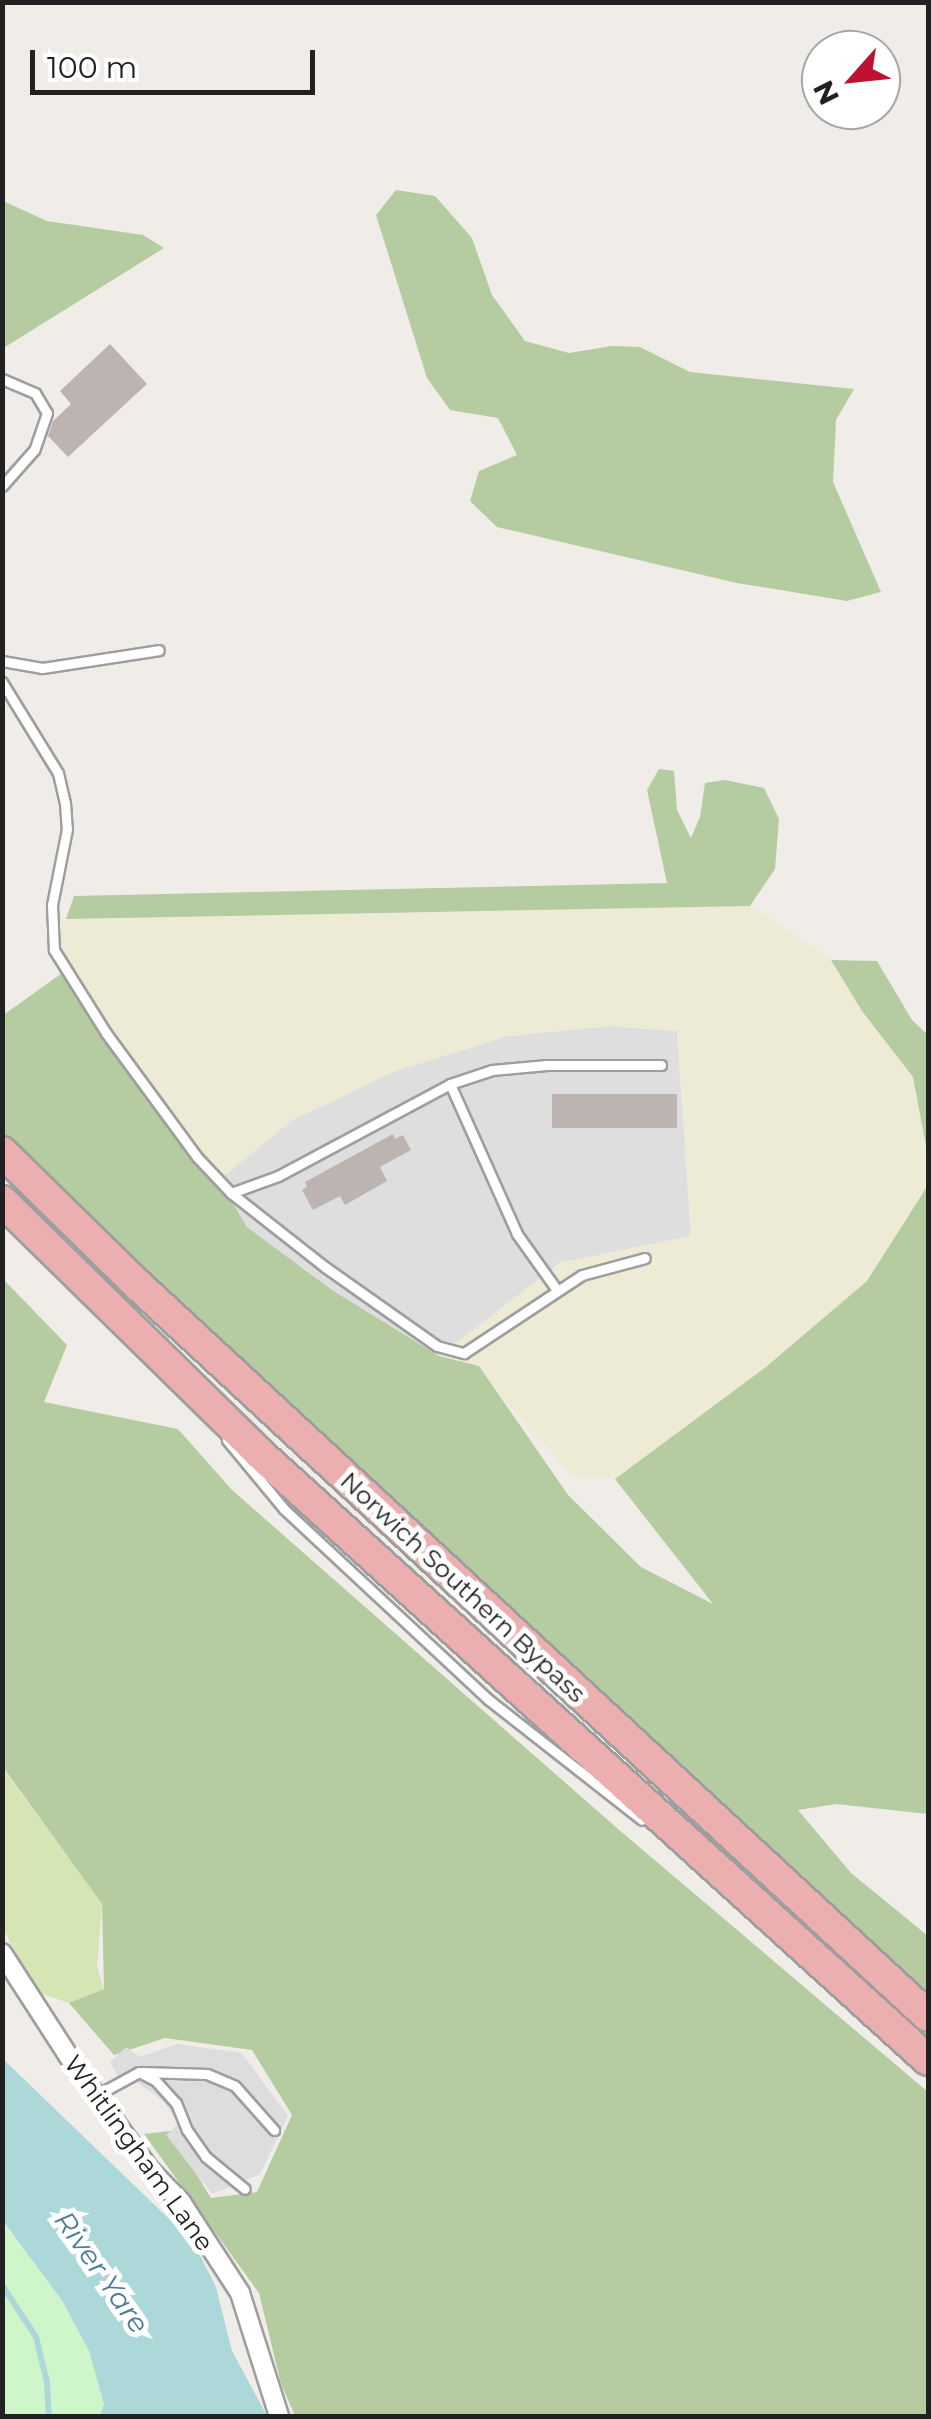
<!DOCTYPE html>
<html>
<head>
<meta charset="utf-8">
<style>
  body { margin:0 }
  #map { position:relative; width:931px; height:2419px; overflow:hidden; background:#f0ece8; font-family:Montserrat,sans-serif }
  div>[style] { position:absolute }
  [style*='--x'] { left:calc(var(--x)*1px); top:calc(var(--y)*1px); width:calc(var(--w)*1px); rotate:calc(var(--a)*1deg) }
  .residential>* { inset:0; background:#dfdede }
  .farmland>* { inset:0; background:#edead6 }
  .grass>* { inset:0; background:#d5e5b3 }
  .forest>* { inset:0; background:#b5cca1 }
  .park>* { inset:0; background:#cff5ca }
  .parking>* { inset:0; background:#ddd }
  .water>* { inset:0; background:#add8da }
  .stream>* { height:6px; margin:-3px; padding:0 3px; transform-origin:3px; border-radius:3px; background:#add8da }
  .building>* { inset:0; background:#bdb4b1; transform-origin:0 0 }
  .roads { filter:drop-shadow(2px 0 #9e9e9e) drop-shadow(-2px 0 #9e9e9e) drop-shadow(0 2px #9e9e9e) drop-shadow(0 -2px #9e9e9e) }
  .service>* { height:9px; margin:-4.5px; padding:0 4.5px; transform-origin:4.5px; border-radius:4.5px; background:#fff }
  .minor>* { height:18px; margin:-9px; padding:0 9px; transform-origin:9px; border-radius:9px; background:#fff }
  .trunk>* { height:30px; margin:-15px; padding:0 15px; transform-origin:15px; border-radius:15px; background:#eaafae }
  span { translate:-50% -50%; white-space:nowrap; text-align:center; line-height:1.15; -webkit-text-stroke:10px #fff; paint-order:stroke }
  .street-label { font-size:25px; color:#212121 }
  .water-label { font-size:28px; color:#4b7c92; font-style:italic }
  .frame { position:absolute; inset:0; border:5px solid #212121; pointer-events:none }
  .north { position:absolute; left:801px; top:30px; width:100px; height:100px; box-sizing:border-box; background:#fff; border:2px solid #a6a6a6; border-radius:50%; rotate:243deg; font-size:28px; font-weight:700; line-height:40px; text-align:center; color:#212121 }
  .north::after { content:''; display:block; margin:auto; width:35px; height:45px; background:#bf1233; clip-path:polygon(50% 0,100% 100%,50% 72%,0 100%) }
  .scale { position:absolute; left:30px; top:50px; width:285px; height:45px; box-sizing:border-box; border:5px solid #212121; border-top:0; padding-left:12px; font-size:30px; line-height:35px; white-space:nowrap; color:#212121; -webkit-text-stroke:8px #fff; paint-order:stroke }
</style>
</head>
<body>
<div id="map">
  <div class="residential">
    <i style="clip-path:polygon(611px 1026px,677px 1031px,691px 1236px,560px 1263px,439px 1356px,332px 1290px,247px 1227px,219px 1180px,291px 1121px,392px 1072px,508px 1036px)"></i>
  </div>
  <div class="farmland">
    <i style="clip-path:polygon(750px 906px,831px 960px,862px 1011px,913px 1077px,928px 1157px,928px 1185px,867px 1281px,766px 1367px,615px 1479px,572px 1476px,476px 1368px,439px 1356px,560px 1263px,691px 1236px,677px 1031px,611px 1026px,508px 1036px,393px 1072px,291px 1121px,219px 1180px,106px 1033px,54px 950px,51px 920px)"></i>
  </div>
  <div class="grass">
    <i style="clip-path:polygon(2px 1767px,102px 1904px,97px 1967px,104px 1989px,69px 2003px,39px 1993px,3px 1929px)"></i>
  </div>
  <div class="forest">
    <i style="clip-path:polygon(396px 190px,435px 196px,472px 238px,492px 295px,525px 341px,569px 353px,612px 346px,640px 347px,690px 372px,854px 389px,836px 420px,833px 482px,881px 592px,847px 601px,737px 583px,497px 527px,470px 501px,479px 471px,517px 455px,498px 418px,450px 410px,427px 378px,376px 215px)"></i>
    <i style="clip-path:polygon(3px 201px,47px 221px,143px 235px,164px 248px,5px 347px)"></i>
    <i style="clip-path:polygon(659px 769px,674px 771px,677px 810px,691px 838px,700px 817px,705px 783px,725px 780px,764px 788px,779px 819px,775px 869px,750px 906px,66px 919px,74px 896px,667px 883px,647px 790px)"></i>
    <i style="clip-path:polygon(831px 960px,877px 961px,912px 1020px,928px 1035px,928px 1157px,913px 1077px,862px 1011px)"></i>
    <i style="clip-path:polygon(65px 971px,219px 1180px,247px 1227px,332px 1290px,439px 1356px,479px 1366px,568px 1495px,641px 1567px,713px 1604px,615px 1479px,766px 1367px,867px 1281px,928px 1185px,928px 1814px,836px 1804px,798px 1810px,851px 1873px,928px 1936px,928px 2001px,3px 1140px,2px 1016px)"></i>
    <i style="clip-path:polygon(2px 1278px,67px 1345px,44px 1402px,178px 1429px,232px 1490px,618px 1829px,928px 2092px,928px 2416px,295px 2416px,281px 2384px,259px 2293px,144px 2134px,170px 2131px,211px 2198px,257px 2192px,292px 2115px,252px 2050px,165px 2038px,114px 2055px,69px 2003px,104px 1989px,102px 1904px,3px 1767px)"></i>
  </div>
  <div class="park">
    <i style="clip-path:polygon(2px 2221px,63px 2302px,89px 2351px,104px 2404px,100px 2416px,3px 2416px)"></i>
  </div>
  <div class="parking">
    <i style="clip-path:polygon(177px 2044px,242px 2053px,288px 2116px,260px 2174px,212px 2194px,166px 2135px,179px 2124px,164px 2102px,137px 2082px,125px 2089px,110px 2062px,126px 2047px,140px 2057px)"></i>
  </div>
  <div class="water">
    <i style="clip-path:polygon(2px 2058px,193px 2242px,216px 2287px,232px 2351px,267px 2416px,100px 2416px,104px 2404px,89px 2351px,63px 2302px,3px 2221px)"></i>
  </div>
  <div class="stream">
    <i style="--x:2;--y:2285;--w:62;--a:56.8"></i>
    <i style="--x:36;--y:2337;--w:46;--a:76.3"></i>
    <i style="--x:47;--y:2382;--w:34;--a:87"></i>
  </div>
  <div class="building">
    <i style="clip-path:polygon(110px 344px,147px 384px,68px 457px,48px 436px,53px 421px,71px 404px,60px 391px)"></i>
    <i style="left:677px;top:1094px;width:34px;height:125px;rotate:90deg"></i>
    <i style="clip-path:polygon(393px 1134px,395px 1139px,403px 1135px,411px 1150px,380px 1167px,387px 1181px,345px 1205px,340px 1196px,313px 1210px,302px 1190px,307px 1187px,305px 1182px)"></i>
  </div>
  <div class="roads">
    <div class="service">
      <i style="--x:2;--y:379;--w:36;--a:23"></i>
      <i style="--x:35;--y:393;--w:23;--a:59"></i>
      <i style="--x:47;--y:413;--w:39;--a:109"></i>
      <i style="--x:34;--y:450;--w:48;--a:131.6"></i>
      <i style="--x:2;--y:661;--w:41;--a:9.9"></i>
      <i style="--x:42;--y:668;--w:118;--a:-8.7"></i>
      <i style="--x:2;--y:682;--w:107;--a:58.4"></i>
      <i style="--x:58;--y:773;--w:31;--a:77"></i>
      <i style="--x:65;--y:803;--w:26;--a:86"></i>
      <i style="--x:67;--y:829;--w:77;--a:101.2"></i>
      <i style="--x:52;--y:905;--w:45;--a:87.5"></i>
      <i style="--x:54;--y:950;--w:98;--a:57.9"></i>
      <i style="--x:106;--y:1033;--w:154;--a:53.7"></i>
      <i style="--x:197;--y:1157;--w:50;--a:46.6"></i>
      <i style="--x:231;--y:1193;--w:50;--a:-19.9"></i>
      <i style="--x:278;--y:1176;--w:195;--a:-28.1"></i>
      <i style="--x:450;--y:1084;--w:44;--a:-18.4"></i>
      <i style="--x:492;--y:1070;--w:55;--a:-5.2"></i>
      <i style="--x:547;--y:1065;--w:114;--a:0"></i>
      <i style="--x:450;--y:1084;--w:164;--a:65.9"></i>
      <i style="--x:517;--y:1234;--w:69;--a:54.5"></i>
      <i style="--x:231;--y:1193;--w:120;--a:38.2"></i>
      <i style="--x:325;--y:1267;--w:137;--a:35.2"></i>
      <i style="--x:437;--y:1346;--w:28;--a:15"></i>
      <i style="--x:464;--y:1353;--w:141;--a:-33.5"></i>
      <i style="--x:582;--y:1275;--w:65;--a:-15.1"></i>
      <i style="--x:227;--y:1440;--w:89;--a:50.4"></i>
      <i style="--x:284;--y:1509;--w:280;--a:43"></i>
      <i style="--x:489;--y:1700;--w:194;--a:38.1"></i>
      <i style="--x:142;--y:2072;--w:65;--a:1.8"></i>
      <i style="--x:207;--y:2074;--w:30;--a:23"></i>
      <i style="--x:235;--y:2086;--w:59;--a:48.4"></i>
      <i style="--x:95;--y:2096;--w:50;--a:-28.6"></i>
      <i style="--x:139;--y:2072;--w:18;--a:27"></i>
      <i style="--x:155;--y:2080;--w:31;--a:48"></i>
      <i style="--x:176;--y:2103;--w:29;--a:68"></i>
      <i style="--x:187;--y:2130;--w:33;--a:55"></i>
      <i style="--x:206;--y:2157;--w:50;--a:39.4"></i>
    </div>
    <div class="minor">
      <i style="--x:2;--y:1953;--w:140;--a:57.2"></i>
      <i style="--x:78;--y:2071;--w:122;--a:54"></i>
      <i style="--x:150;--y:2170;--w:45;--a:45.9"></i>
      <i style="--x:181;--y:2202;--w:108;--a:57"></i>
      <i style="--x:240;--y:2293;--w:129;--a:72.4"></i>
    </div>
    <div class="trunk">
      <i style="--x:2;--y:1152;--w:190;--a:44.4"></i>
      <i style="--x:138;--y:1285;--w:1076;--a:42.78"></i>
      <i style="--x:2;--y:1201;--w:360;--a:44.4"></i>
      <i style="--x:259;--y:1453;--w:903;--a:42.22"></i>
    </div>
  </div>
  <div class="street-label">
    <span style="left:463px;top:1587px;rotate:43deg">Norwich Southern Bypass</span>
    <span style="left:139px;top:2153px;rotate:54deg">Whitlingham Lane</span>
  </div>
  <div class="water-label">
    <span style="left:102px;top:2272px;rotate:55deg">River Yare</span>
  </div>
  <div class="frame"></div>
  <div class="north">N</div>
  <div class="scale">100 m</div>
</div>
</body>
</html>
